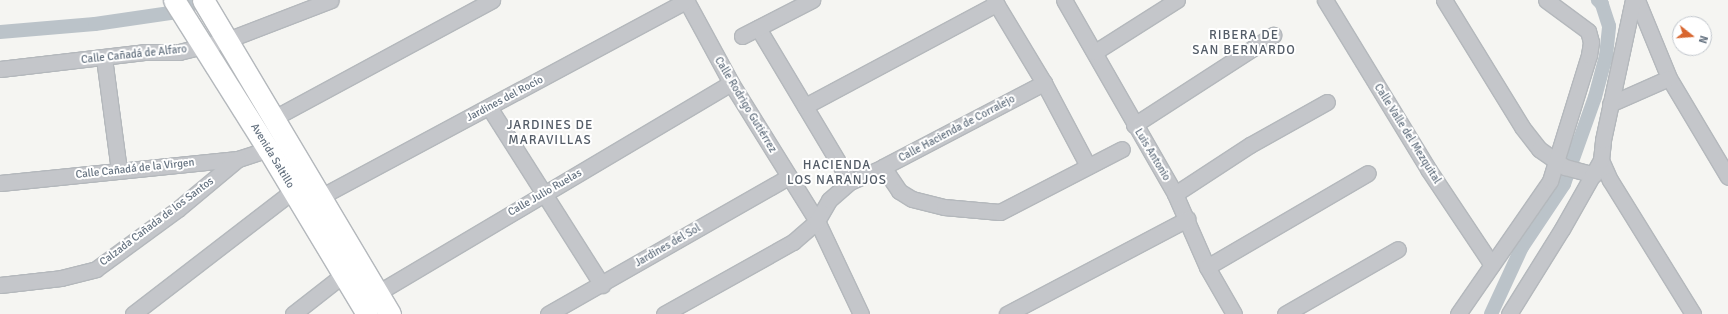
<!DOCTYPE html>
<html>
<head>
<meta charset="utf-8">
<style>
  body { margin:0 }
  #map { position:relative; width:1728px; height:314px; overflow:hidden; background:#f5f5f2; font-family:Signika,sans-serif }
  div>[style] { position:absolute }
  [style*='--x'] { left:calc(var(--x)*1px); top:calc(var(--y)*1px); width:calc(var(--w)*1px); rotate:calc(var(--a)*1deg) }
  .canal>* { height:14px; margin:-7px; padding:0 7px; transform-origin:7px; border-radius:7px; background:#bbc3c9 }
  .roads { filter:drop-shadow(1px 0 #b4b8bc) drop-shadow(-1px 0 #b4b8bc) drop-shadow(0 1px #b4b8bc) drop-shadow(0 -1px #b4b8bc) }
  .street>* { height:15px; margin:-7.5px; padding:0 7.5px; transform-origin:7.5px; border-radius:7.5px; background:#c4c6ca }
  .secondary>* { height:21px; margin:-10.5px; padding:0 10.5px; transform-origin:10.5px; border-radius:10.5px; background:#fff }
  span { translate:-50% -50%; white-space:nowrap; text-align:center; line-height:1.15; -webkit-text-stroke:4px #fff; paint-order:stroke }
  .street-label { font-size:11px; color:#667381 }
  .quarter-label { font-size:13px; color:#535c67; letter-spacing:1px }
  .north { position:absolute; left:1672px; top:16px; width:40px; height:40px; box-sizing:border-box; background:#fff; border:1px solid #c2c7cd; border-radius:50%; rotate:107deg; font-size:11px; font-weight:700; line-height:16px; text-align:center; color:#667381 }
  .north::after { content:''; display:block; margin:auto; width:14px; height:18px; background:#d8662f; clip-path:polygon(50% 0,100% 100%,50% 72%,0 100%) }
</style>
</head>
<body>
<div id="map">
  <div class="canal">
    <i style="--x:0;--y:32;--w:95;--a:-4.8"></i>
    <i style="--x:95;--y:24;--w:76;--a:-8.3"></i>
    <i style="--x:170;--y:13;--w:35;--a:-22"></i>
    <i style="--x:1491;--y:314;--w:74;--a:-65.2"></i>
    <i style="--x:1522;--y:247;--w:76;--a:-56.3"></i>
    <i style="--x:1564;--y:184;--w:92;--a:-70.4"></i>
    <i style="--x:1595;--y:97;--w:42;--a:-75"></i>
    <i style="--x:1606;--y:56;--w:30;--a:-84"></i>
    <i style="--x:1609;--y:26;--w:23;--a:-108"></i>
    <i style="--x:1602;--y:4;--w:6;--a:-135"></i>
  </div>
  <div class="roads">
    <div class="street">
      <i style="--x:686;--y:0;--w:94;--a:61.5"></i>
      <i style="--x:731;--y:83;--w:163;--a:58.1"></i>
      <i style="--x:817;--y:221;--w:103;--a:64.7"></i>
      <i style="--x:994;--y:0;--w:97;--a:58.9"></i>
      <i style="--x:1044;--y:83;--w:94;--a:62.1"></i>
      <i style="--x:1064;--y:0;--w:224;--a:60.2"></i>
      <i style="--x:1175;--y:194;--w:80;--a:66.3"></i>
      <i style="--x:1207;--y:267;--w:54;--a:60.1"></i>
      <i style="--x:1325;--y:0;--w:198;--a:58.6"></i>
      <i style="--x:1428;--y:169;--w:115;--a:56.3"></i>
      <i style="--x:1444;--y:0;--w:149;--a:58.4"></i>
      <i style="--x:1522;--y:127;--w:28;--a:52"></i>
      <i style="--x:1539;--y:149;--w:32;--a:35"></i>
      <i style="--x:1565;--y:167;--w:30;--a:15"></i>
      <i style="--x:1637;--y:0;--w:84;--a:67.7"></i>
      <i style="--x:1669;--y:78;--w:115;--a:59.2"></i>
      <i style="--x:758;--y:28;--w:179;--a:59.1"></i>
      <i style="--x:742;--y:36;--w:79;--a:-27.2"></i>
      <i style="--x:1095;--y:52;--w:97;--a:-32.4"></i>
      <i style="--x:104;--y:58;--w:113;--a:82.4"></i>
      <i style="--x:0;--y:69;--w:145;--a:-6.7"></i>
      <i style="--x:144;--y:52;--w:35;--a:0"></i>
      <i style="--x:179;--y:52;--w:49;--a:-14"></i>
      <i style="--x:227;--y:40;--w:111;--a:-21"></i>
      <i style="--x:1610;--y:104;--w:64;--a:-23.8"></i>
      <i style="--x:805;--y:106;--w:217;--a:-28.1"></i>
      <i style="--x:489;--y:107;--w:211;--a:57.6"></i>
      <i style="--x:274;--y:118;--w:248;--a:-28.4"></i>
      <i style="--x:1134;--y:125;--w:166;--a:-32.9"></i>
      <i style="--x:1601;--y:160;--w:22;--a:66"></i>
      <i style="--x:1610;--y:180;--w:158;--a:58.2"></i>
      <i style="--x:883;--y:167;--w:29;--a:56"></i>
      <i style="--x:899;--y:191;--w:15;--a:32"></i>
      <i style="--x:912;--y:199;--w:33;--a:14"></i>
      <i style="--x:944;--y:207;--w:56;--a:5.1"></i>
      <i style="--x:1000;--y:212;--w:137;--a:-27.3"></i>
      <i style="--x:0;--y:183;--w:239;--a:-5.8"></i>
      <i style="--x:238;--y:159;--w:32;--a:-18"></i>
      <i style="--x:1175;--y:194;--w:90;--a:-33.2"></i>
      <i style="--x:1250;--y:145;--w:88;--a:-29.2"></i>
      <i style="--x:322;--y:196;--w:414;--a:-28.2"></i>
      <i style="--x:1207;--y:267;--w:186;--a:-30.3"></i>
      <i style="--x:0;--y:285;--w:61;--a:-6.5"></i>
      <i style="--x:61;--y:278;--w:36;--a:-14"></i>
      <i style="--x:96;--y:269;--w:102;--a:-36.2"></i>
      <i style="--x:178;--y:209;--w:78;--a:-39.8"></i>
      <i style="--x:369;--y:298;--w:421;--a:-30.7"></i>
      <i style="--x:133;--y:314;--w:202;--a:-37.6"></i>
      <i style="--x:293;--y:314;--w:63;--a:-38"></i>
      <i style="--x:548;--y:314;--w:276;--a:-29.7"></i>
      <i style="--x:664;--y:314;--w:148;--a:-29.2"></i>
      <i style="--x:793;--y:242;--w:32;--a:-41"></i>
      <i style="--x:817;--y:221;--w:24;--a:-60"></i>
      <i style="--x:829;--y:200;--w:28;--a:-41"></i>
      <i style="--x:850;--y:182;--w:36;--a:-24"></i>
      <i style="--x:883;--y:167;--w:182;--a:-27.6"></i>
      <i style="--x:1007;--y:314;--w:204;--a:-27.8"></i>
      <i style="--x:1285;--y:314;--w:130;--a:-29.9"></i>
      <i style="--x:1458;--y:314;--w:162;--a:-55.3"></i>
      <i style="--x:1550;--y:181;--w:132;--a:-72.8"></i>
      <i style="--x:1589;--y:55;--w:13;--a:-81"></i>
      <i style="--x:1591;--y:42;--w:11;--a:-105"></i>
      <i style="--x:1588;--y:31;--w:52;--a:-143.6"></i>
      <i style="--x:1509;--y:314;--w:100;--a:-58.1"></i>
      <i style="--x:1562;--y:229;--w:79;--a:-60.5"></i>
      <i style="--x:1601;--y:160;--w:20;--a:-84"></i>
      <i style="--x:1603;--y:140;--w:143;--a:-77.9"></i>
    </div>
    <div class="secondary">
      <i style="--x:174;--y:0;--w:176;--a:57.8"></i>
      <i style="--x:268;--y:149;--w:192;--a:59"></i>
      <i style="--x:203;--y:0;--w:365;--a:59.2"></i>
    </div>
  </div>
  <div class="street-label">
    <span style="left:134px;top:55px;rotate:-6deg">Calle Cañadá de Alfaro</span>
    <span style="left:505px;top:99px;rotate:-28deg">Jardines del Rocío</span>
    <span style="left:745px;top:105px;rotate:59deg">Calle Rodrigo Gutiérrez</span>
    <span style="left:957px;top:129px;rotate:-28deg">Calle Hacienda de Corralejo</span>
    <span style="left:1407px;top:134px;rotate:58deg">Calle Valle del Mezquital</span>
    <span style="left:1152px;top:155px;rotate:59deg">Luis Antonio</span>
    <span style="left:272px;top:156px;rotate:59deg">Avenida Saltillo</span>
    <span style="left:135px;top:169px;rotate:-6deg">Calle Cañadá de la Virgen</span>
    <span style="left:545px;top:193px;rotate:-30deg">Calle Julio Ruelas</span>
    <span style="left:157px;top:222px;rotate:-37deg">Calzada Cañada de los Santos</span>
    <span style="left:668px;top:246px;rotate:-30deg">Jardines del Sol</span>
  </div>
  <div class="quarter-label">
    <span style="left:1244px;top:43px">RIBERA DE<br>SAN BERNARDO</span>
    <span style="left:550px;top:133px">JARDINES DE<br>MARAVILLAS</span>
    <span style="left:837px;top:173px">HACIENDA<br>LOS NARANJOS</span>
  </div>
  <div class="north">N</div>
</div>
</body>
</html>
